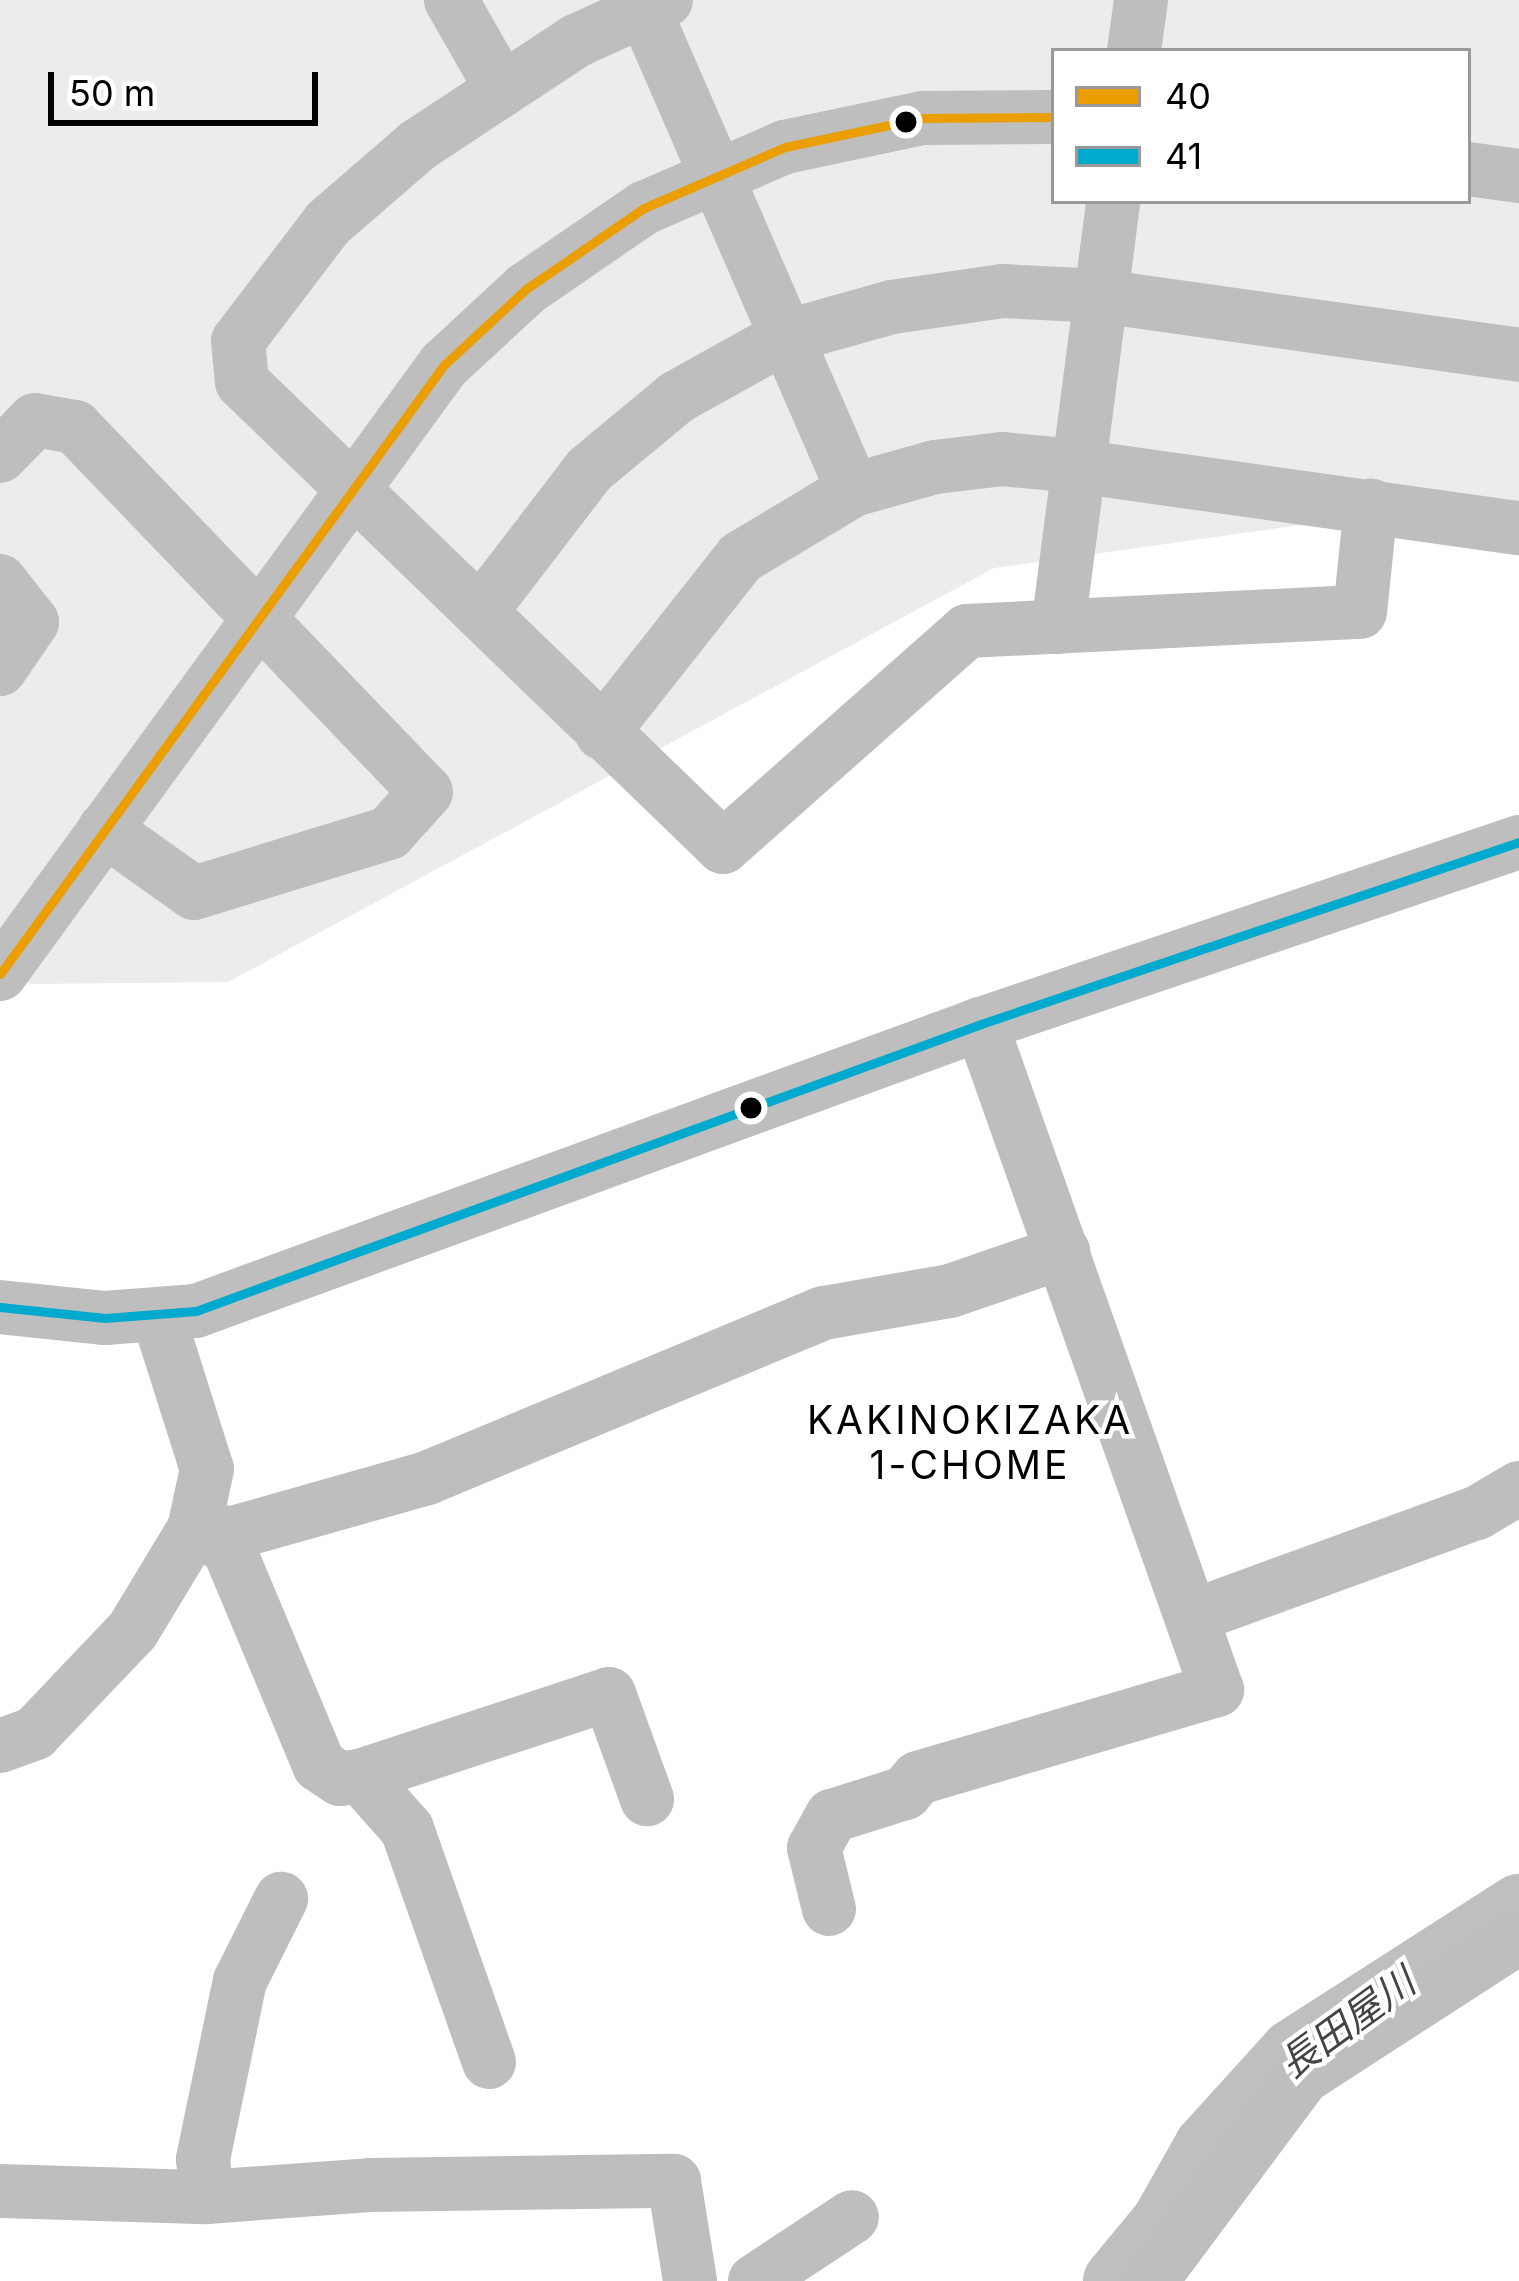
<!DOCTYPE html>
<html>
<head>
<meta charset="utf-8">
<style>
  body { margin:0 }
  #map { position:relative; width:1519px; height:2281px; overflow:hidden; background:#fff; font-family:Inter,"Noto Sans JP",sans-serif }
  div>[style] { position:absolute }
  [style*='--x'] { left:calc(var(--x)*1px); top:calc(var(--y)*1px); width:calc(var(--w)*1px); rotate:calc(var(--a)*1deg) }
  .green>* { inset:0; background:#ececec }
  .river>* { height:66px; margin:-33px; padding:0 33px; transform-origin:33px; border-radius:33px; background:#bfbfbf }
  .minor>* { height:54px; margin:-27px; padding:0 27px; transform-origin:27px; border-radius:27px; background:#bebebe }
  .bus-1>* { height:9px; margin:-4.5px; padding:0 4.5px; transform-origin:4.5px; border-radius:4.5px; background:#eb9e00 }
  .bus-2>* { height:9px; margin:-4.5px; padding:0 4.5px; transform-origin:4.5px; border-radius:4.5px; background:#00a9ce }
  .dots>* { width:33px; height:33px; translate:-50% -50%; box-sizing:border-box; border:6px solid #fff; border-radius:50% }
  span { translate:-50% -50%; white-space:nowrap; text-align:center; line-height:1.15; -webkit-text-stroke:9px #fff; paint-order:stroke }
  .neighbourhood-label { font-size:39px; color:#000; letter-spacing:3px }
  .water-label { font-size:39px; color:#444; font-style:italic }
  .legend { position:absolute; left:1051px; top:48px; width:420px; height:156px; box-sizing:border-box; background:#fff; border:3px solid #999; margin:0; padding:15px 21px; list-style:none; font-size:36px; color:#000 }
  .legend li { display:flex; align-items:center; gap:24px; height:60px }
  .legend b { width:60px; border:3px solid #999 }
  .scale { position:absolute; left:48px; top:72px; width:270px; height:54px; box-sizing:border-box; border:6px solid #000; border-top:0; padding-left:15px; font-size:36px; line-height:42px; white-space:nowrap; color:#000; -webkit-text-stroke:9px #fff; paint-order:stroke }
</style>
</head>
<body>
<div id="map">
  <div class="green">
    <i style="clip-path:polygon(evenodd,0 0,1519px 0,1519px 544px,1394px 512px,994px 568px,228px 982px,30px 984px,0 964px,0 0,1054px 51px,1468px 51px,1468px 201px,1054px 201px,1054px 51px)"></i>
  </div>
  <div class="river">
    <i style="--x:1116;--y:2281;--w:75;--a:-50.4"></i>
    <i style="--x:1164;--y:2223;--w:87;--a:-60.5"></i>
    <i style="--x:1207;--y:2147;--w:128;--a:-47.8"></i>
    <i style="--x:1293;--y:2052;--w:269;--a:-32.7"></i>
  </div>
  <div class="minor">
    <i style="--x:451;--y:0;--w:99;--a:60.3"></i>
    <i style="--x:640;--y:0;--w:534;--a:66.51"></i>
    <i style="--x:666;--y:0;--w:99;--a:155.5"></i>
    <i style="--x:576;--y:41;--w:191;--a:146.6"></i>
    <i style="--x:417;--y:146;--w:118;--a:139.1"></i>
    <i style="--x:328;--y:223;--w:148;--a:127.3"></i>
    <i style="--x:238;--y:341;--w:41;--a:84.4"></i>
    <i style="--x:242;--y:382;--w:669;--a:44.03"></i>
    <i style="--x:723;--y:847;--w:326;--a:-41.5"></i>
    <i style="--x:967;--y:631;--w:393;--a:-2.8"></i>
    <i style="--x:1360;--y:612;--w:107;--a:-84.1"></i>
    <i style="--x:1134;--y:51;--w:51;--a:-82.2"></i>
    <i style="--x:1468;--y:169;--w:51;--a:7.8"></i>
    <i style="--x:0;--y:456;--w:50;--a:-45.8"></i>
    <i style="--x:35;--y:420;--w:41;--a:9.9"></i>
    <i style="--x:75;--y:427;--w:506;--a:46.12"></i>
    <i style="--x:426;--y:792;--w:55;--a:132.1"></i>
    <i style="--x:389;--y:833;--w:204;--a:162.9"></i>
    <i style="--x:194;--y:893;--w:110;--a:-144.6"></i>
    <i style="--x:0;--y:581;--w:52;--a:52"></i>
    <i style="--x:32;--y:622;--w:57;--a:124.2"></i>
    <i style="--x:481;--y:611;--w:178;--a:-52.5"></i>
    <i style="--x:589;--y:470;--w:114;--a:-39.7"></i>
    <i style="--x:677;--y:397;--w:124;--a:-29.1"></i>
    <i style="--x:785;--y:337;--w:111;--a:-15.7"></i>
    <i style="--x:892;--y:307;--w:112;--a:-8.2"></i>
    <i style="--x:1003;--y:291;--w:97;--a:3"></i>
    <i style="--x:1100;--y:296;--w:423;--a:8"></i>
    <i style="--x:1058;--y:627;--w:430;--a:-82.6"></i>
    <i style="--x:602;--y:733;--w:223;--a:-51.7"></i>
    <i style="--x:740;--y:558;--w:132;--a:-31"></i>
    <i style="--x:853;--y:490;--w:85;--a:-15.7"></i>
    <i style="--x:935;--y:467;--w:67;--a:-6.8"></i>
    <i style="--x:1002;--y:459;--w:74;--a:5.4"></i>
    <i style="--x:1076;--y:466;--w:447;--a:8"></i>
    <i style="--x:0;--y:974;--w:754;--a:-53.91"></i>
    <i style="--x:444;--y:365;--w:112;--a:-42.8"></i>
    <i style="--x:526;--y:289;--w:143;--a:-34.5"></i>
    <i style="--x:644;--y:208;--w:154;--a:-23.4"></i>
    <i style="--x:785;--y:147;--w:141;--a:-11.9"></i>
    <i style="--x:923;--y:118;--w:131;--a:-0.4"></i>
    <i style="--x:0;--y:1307;--w:106;--a:6"></i>
    <i style="--x:105;--y:1318;--w:91;--a:-4.4"></i>
    <i style="--x:196;--y:1311;--w:836;--a:-20.08"></i>
    <i style="--x:981;--y:1024;--w:568;--a:-18.69"></i>
    <i style="--x:159;--y:1318;--w:158;--a:72.4"></i>
    <i style="--x:207;--y:1469;--w:61;--a:102.2"></i>
    <i style="--x:194;--y:1529;--w:38;--a:28"></i>
    <i style="--x:228;--y:1547;--w:236;--a:67.3"></i>
    <i style="--x:319;--y:1765;--w:25;--a:34"></i>
    <i style="--x:340;--y:1779;--w:20;--a:-9"></i>
    <i style="--x:360;--y:1776;--w:262;--a:-18.2"></i>
    <i style="--x:609;--y:1694;--w:112;--a:70.1"></i>
    <i style="--x:1196;--y:1615;--w:299;--a:-20"></i>
    <i style="--x:1477;--y:1513;--w:49;--a:-30.8"></i>
    <i style="--x:0;--y:1746;--w:37;--a:-20"></i>
    <i style="--x:35;--y:1733;--w:142;--a:-46.4"></i>
    <i style="--x:133;--y:1630;--w:118;--a:-58.9"></i>
    <i style="--x:194;--y:1529;--w:39;--a:6"></i>
    <i style="--x:233;--y:1533;--w:202;--a:-15.8"></i>
    <i style="--x:427;--y:1478;--w:430;--a:-22.6"></i>
    <i style="--x:824;--y:1313;--w:128;--a:-9.9"></i>
    <i style="--x:950;--y:1291;--w:120;--a:-19"></i>
    <i style="--x:360;--y:1776;--w:71;--a:48.4"></i>
    <i style="--x:407;--y:1829;--w:247;--a:70.6"></i>
    <i style="--x:829;--y:1909;--w:63;--a:-103.8"></i>
    <i style="--x:814;--y:1848;--w:37;--a:-61"></i>
    <i style="--x:832;--y:1816;--w:77;--a:-17.5"></i>
    <i style="--x:905;--y:1793;--w:20;--a:-49"></i>
    <i style="--x:918;--y:1778;--w:312;--a:-16.4"></i>
    <i style="--x:1217;--y:1690;--w:707;--a:-109.51"></i>
    <i style="--x:0;--y:2191;--w:207;--a:1.7"></i>
    <i style="--x:207;--y:2197;--w:163;--a:-4.2"></i>
    <i style="--x:370;--y:2185;--w:304;--a:-0.8"></i>
    <i style="--x:674;--y:2181;--w:101;--a:80.9"></i>
    <i style="--x:207;--y:2197;--w:38;--a:-96"></i>
    <i style="--x:203;--y:2159;--w:182;--a:-78.3"></i>
    <i style="--x:240;--y:1981;--w:92;--a:-63.4"></i>
    <i style="--x:755;--y:2281;--w:116;--a:-33.4"></i>
    <i style="--x:1151;--y:2281;--w:254;--a:-53.3"></i>
    <i style="--x:1303;--y:2077;--w:257;--a:-32.9"></i>
  </div>
  <div class="bus-1">
    <i style="--x:0;--y:974;--w:754;--a:-53.91"></i>
    <i style="--x:444;--y:365;--w:112;--a:-42.8"></i>
    <i style="--x:526;--y:289;--w:143;--a:-34.5"></i>
    <i style="--x:644;--y:208;--w:154;--a:-23.4"></i>
    <i style="--x:785;--y:147;--w:141;--a:-11.9"></i>
    <i style="--x:923;--y:118;--w:131;--a:-0.4"></i>
  </div>
  <div class="bus-2">
    <i style="--x:0;--y:1307;--w:106;--a:6"></i>
    <i style="--x:105;--y:1318;--w:91;--a:-4.4"></i>
    <i style="--x:196;--y:1311;--w:836;--a:-20.08"></i>
    <i style="--x:981;--y:1024;--w:568;--a:-18.69"></i>
  </div>
  <div class="dots">
    <i style="left:906px;top:122px;background:#000"></i>
    <i style="left:751px;top:1108px;background:#000"></i>
  </div>
  <div class="neighbourhood-label">
    <span style="left:970px;top:1443px">KAKINOKIZAKA<br>1-CHOME</span>
  </div>
  <div class="water-label">
    <span style="left:1347px;top:2023px;rotate:-36deg">長田屋川</span>
  </div>
  <ul class="legend">
  <li><b style="height:15px;background:#eb9e00"></b>40</li>
  <li><b style="height:15px;background:#00a9ce"></b>41</li>
  </ul>
  <div class="scale">50 m</div>
</div>
</body>
</html>
